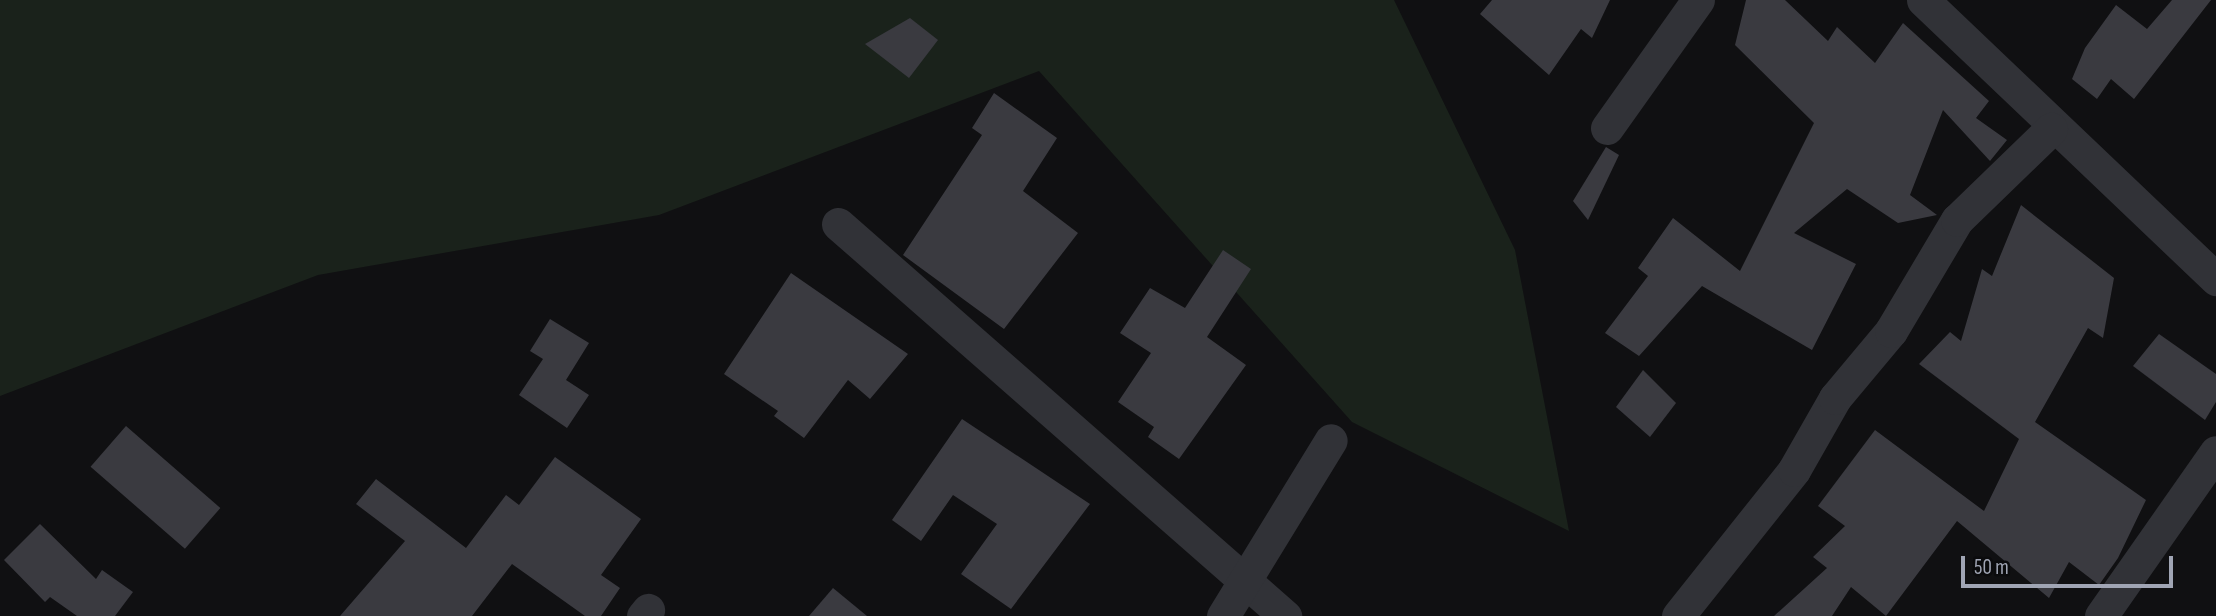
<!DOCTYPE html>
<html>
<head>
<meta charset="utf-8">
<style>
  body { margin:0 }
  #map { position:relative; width:2216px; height:616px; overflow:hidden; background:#101012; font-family:"Sofia Sans Condensed",sans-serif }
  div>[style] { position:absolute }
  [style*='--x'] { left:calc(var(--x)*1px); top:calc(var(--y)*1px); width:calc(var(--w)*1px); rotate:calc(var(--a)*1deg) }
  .green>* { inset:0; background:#1a221b }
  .building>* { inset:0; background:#3a3a40; transform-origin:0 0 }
  .street>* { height:33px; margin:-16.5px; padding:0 16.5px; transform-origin:16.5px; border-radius:16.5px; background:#313237 }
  span { translate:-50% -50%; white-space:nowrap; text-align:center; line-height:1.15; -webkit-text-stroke:5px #0b0b0d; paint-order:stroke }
  .scale { position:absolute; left:1961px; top:556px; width:212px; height:32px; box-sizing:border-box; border:4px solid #a0a5b4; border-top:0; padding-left:9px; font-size:21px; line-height:24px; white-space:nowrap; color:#a0a5b4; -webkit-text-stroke:5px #0b0b0d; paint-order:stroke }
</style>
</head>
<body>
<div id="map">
  <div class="green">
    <i style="clip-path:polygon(0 0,1394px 0,1515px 250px,1569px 531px,1352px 422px,1039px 71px,659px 215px,318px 275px,0 396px)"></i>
  </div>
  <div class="building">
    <i style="clip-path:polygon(1492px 0,1610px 0,1592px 38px,1581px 29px,1549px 75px,1480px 14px)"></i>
    <i style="clip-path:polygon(1746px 0,1785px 0,1828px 41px,1837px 27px,1875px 63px,1903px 23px,1989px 101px,1976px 118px,2007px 140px,1990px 161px,1943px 110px,1910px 195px,1937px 215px,1898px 223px,1847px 189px,1794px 233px,1856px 264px,1812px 350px,1702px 286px,1639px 356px,1605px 333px,1648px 276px,1638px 268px,1673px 218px,1740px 271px,1814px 123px,1735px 45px)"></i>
    <i style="clip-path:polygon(2172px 0,2211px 0,2134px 99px,2111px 79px,2097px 99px,2072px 79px,2085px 48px,2116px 5px,2147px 29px)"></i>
    <i style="clip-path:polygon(910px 18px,938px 40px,909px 78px,865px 44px)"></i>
    <i style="clip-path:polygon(994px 93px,1057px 138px,1023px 191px,1078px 233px,1004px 329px,903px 255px,982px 135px,972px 128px)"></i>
    <i style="clip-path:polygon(1606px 147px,1619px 155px,1588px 220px,1573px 201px)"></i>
    <i style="clip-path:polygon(2021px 205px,2114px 278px,2103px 338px,2088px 328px,2035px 422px,2146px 500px,2118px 558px,2099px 585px,2069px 562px,2049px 598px,1957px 521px,1886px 616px,1851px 587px,1832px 616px,1774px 616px,1827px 568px,1813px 557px,1845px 526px,1818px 506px,1875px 430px,1984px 511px,2019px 439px,1919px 364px,1950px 332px,1961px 341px,1982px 269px,1992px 276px)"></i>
    <i style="clip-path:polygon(1223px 250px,1251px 269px,1207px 337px,1246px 365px,1179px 459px,1148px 437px,1154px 427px,1118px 402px,1151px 353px,1120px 333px,1150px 288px,1185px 308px)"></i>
    <i style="clip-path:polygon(791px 273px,908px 354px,870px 399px,848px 380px,804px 438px,774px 416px,778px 411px,724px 374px)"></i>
    <i style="clip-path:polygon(550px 319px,589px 343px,566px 380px,589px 395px,567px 428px,519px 395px,543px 359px,530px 351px)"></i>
    <i style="clip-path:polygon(2159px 334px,2216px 374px,2216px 402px,2205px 420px,2133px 366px)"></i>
    <i style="clip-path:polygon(1643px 370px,1676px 403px,1650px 437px,1616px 407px)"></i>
    <i style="clip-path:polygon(962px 419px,1090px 504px,1011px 609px,961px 574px,997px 524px,953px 495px,921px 541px,892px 520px)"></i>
    <i style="left:126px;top:426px;width:125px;height:54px;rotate:41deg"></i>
    <i style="clip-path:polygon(555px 457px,641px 519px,601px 575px,620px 588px,601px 616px,585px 616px,512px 564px,472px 616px,340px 616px,405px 541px,356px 504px,376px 479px,466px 548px,506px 495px,519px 505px)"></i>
    <i style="clip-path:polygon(40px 524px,96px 579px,102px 570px,133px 592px,115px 616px,77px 616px,50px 597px,45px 602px,4px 560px)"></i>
    <i style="clip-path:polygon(833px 588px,867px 616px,809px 616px)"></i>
  </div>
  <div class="street">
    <i style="--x:1923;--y:0;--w:405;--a:43.6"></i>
    <i style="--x:1607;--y:128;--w:157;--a:-54.6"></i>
    <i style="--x:838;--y:224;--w:595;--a:41.25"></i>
    <i style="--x:643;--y:616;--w:8;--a:-50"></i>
    <i style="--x:1223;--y:616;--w:206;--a:-58.5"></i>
    <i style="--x:1678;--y:616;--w:186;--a:-51.5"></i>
    <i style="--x:1794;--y:470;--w:83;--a:-60.3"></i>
    <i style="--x:1835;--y:398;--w:87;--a:-50.1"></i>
    <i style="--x:1891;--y:331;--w:129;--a:-59.3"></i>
    <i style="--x:1957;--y:220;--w:131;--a:-44.1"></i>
    <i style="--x:2101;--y:616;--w:200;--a:-55"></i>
  </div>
  <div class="scale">50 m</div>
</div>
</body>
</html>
